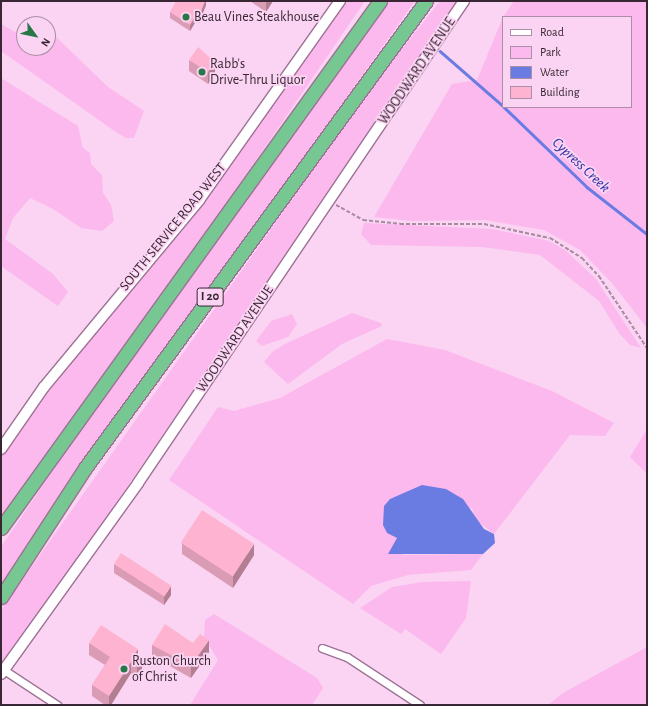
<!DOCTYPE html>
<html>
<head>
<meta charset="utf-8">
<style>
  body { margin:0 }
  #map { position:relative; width:648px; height:706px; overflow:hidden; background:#fad4f2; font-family:"Alegreya Sans",sans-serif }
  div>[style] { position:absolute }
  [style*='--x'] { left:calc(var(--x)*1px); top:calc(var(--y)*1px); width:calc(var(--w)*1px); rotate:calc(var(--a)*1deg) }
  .green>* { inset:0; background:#fcb9ee }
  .water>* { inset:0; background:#6a7be2 }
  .stream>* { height:2.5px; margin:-1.25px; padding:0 1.25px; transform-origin:1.25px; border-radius:1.25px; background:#6a7be2 }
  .path>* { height:1.5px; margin-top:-0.75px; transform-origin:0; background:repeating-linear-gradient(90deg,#a88aa2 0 4px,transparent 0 6px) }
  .roads { filter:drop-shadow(1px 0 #9d7294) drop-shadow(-1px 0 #9d7294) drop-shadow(0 1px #9d7294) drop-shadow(0 -1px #9d7294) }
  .minor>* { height:7px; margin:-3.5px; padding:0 3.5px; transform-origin:3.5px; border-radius:3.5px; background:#fff }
  .secondary>* { height:10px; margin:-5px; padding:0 5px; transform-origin:5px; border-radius:5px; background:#fff }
  .motorway>* { height:13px; margin:-6.5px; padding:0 6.5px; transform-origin:6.5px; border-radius:6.5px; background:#76c791 }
  .wall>* { inset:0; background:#da9bb4 }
  .shaded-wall>* { inset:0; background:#b27e92 }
  .building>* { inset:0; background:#feb4d1; transform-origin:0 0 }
  .dots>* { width:11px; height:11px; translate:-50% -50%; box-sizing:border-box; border:2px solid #fad4f2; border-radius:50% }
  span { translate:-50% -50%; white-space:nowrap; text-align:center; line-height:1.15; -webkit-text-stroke:3.5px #fad4f2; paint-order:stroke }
  .shield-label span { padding:1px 3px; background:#fad4f2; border:1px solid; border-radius:3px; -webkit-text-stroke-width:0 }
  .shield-label { font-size:13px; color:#382634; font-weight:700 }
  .poi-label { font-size:14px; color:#382634 }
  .left { translate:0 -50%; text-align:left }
  .street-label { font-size:14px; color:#382634 }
  .water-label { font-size:15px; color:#2f30a7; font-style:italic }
  .frame { position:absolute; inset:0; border:2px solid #382634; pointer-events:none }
  .legend { position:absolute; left:502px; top:16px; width:130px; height:92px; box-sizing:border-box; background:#fad4f2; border:1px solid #ac8ea6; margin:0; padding:5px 7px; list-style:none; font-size:12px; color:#382634 }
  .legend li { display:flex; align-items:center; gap:8px; height:20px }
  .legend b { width:20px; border:1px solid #ac8ea6 }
  .north { position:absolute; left:16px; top:16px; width:40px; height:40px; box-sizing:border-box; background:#fad4f2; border:1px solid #ac8ea6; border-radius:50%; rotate:123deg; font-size:11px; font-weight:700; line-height:16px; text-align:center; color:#382634 }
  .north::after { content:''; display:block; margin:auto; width:14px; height:18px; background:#277748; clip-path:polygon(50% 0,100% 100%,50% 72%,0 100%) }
</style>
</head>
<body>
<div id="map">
  <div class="green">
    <i style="clip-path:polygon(346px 1px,365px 1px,251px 168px,1px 520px,1px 457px,76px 352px,208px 192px)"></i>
    <i style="clip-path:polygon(389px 1px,415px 1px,1px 584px,1px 547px,80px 431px)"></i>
    <i style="clip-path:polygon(440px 1px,458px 1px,106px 518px,1px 665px,1px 610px,371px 88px)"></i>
    <i style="clip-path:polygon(514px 1px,647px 1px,647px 328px,612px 283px,580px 250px,544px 230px,485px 220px,412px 221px,374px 217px,452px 84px,477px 80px,503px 17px,503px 107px,631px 107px,631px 17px,503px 17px)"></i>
    <i style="clip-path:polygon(1px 24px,24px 37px,24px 48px,48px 48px,48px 33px,54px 35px,108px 87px,144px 111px,134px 138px,126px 138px,113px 130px,1px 51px)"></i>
    <i style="clip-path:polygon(1px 78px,78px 126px,83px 148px,90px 153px,91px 164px,102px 175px,103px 193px,111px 205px,114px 221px,102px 231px,81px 228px,53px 209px,30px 198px,13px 218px,5px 239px,53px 274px,68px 292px,58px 306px,1px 266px)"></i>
    <i style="clip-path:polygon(364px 223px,492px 229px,549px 241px,565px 250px,596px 279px,641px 348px,630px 345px,619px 333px,599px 301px,540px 255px,482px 247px,371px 245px,361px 234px)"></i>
    <i style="clip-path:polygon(352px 313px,381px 323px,382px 326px,342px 344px,288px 384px,264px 362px,272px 352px,285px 344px)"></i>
    <i style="clip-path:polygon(292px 314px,297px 324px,288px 337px,262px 346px,256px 341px,271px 321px)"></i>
    <i style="clip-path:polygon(387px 339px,445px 350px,552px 391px,614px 423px,605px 436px,570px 435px,494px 534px,476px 520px,472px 508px,387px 533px,397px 538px,403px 555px,483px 554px,471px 570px,408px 575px,371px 586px,353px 604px,169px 480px,218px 407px,234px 411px,280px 398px)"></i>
    <i style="clip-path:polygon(647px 429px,647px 474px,630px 457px)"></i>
    <i style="clip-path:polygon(471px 581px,466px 618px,441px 654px,405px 629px,401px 634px,360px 608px,392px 587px,422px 582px)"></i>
    <i style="clip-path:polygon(214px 614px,317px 678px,323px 688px,312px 705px,190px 705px,218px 660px,204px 637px,205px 620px)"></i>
    <i style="clip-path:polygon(647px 647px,647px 705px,548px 705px,563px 693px)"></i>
  </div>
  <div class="water">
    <i style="clip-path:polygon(422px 485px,446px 489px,463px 499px,484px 529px,494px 534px,495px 543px,483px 554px,388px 554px,397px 538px,387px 533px,383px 525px,384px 506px,390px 499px)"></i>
  </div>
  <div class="stream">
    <i style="--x:440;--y:51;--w:84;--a:41.1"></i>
    <i style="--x:504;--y:107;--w:115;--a:43.9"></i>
    <i style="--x:587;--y:187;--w:76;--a:38.1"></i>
  </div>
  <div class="path">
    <i style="--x:336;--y:205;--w:31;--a:29"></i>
    <i style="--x:363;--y:220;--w:37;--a:6"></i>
    <i style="--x:400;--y:224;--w:84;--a:0"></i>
    <i style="--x:484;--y:224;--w:67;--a:12"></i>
    <i style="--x:550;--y:238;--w:38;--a:32"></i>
    <i style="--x:582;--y:258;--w:25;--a:47"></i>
    <i style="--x:599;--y:276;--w:87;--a:56.3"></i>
  </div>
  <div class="roads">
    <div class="minor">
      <i style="--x:322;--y:648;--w:27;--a:20"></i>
      <i style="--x:347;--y:657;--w:87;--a:33.3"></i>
      <i style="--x:4;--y:670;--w:64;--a:33.4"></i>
    </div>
    <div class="secondary">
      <i style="--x:1;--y:449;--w:75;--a:-55.3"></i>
      <i style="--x:44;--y:387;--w:243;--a:-50.3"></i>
      <i style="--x:199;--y:200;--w:244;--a:-54.7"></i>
      <i style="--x:1;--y:674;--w:235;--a:-54.3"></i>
      <i style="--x:138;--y:483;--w:582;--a:-55.93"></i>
    </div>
    <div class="motorway">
      <i style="--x:1;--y:528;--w:649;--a:-54.28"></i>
      <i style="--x:1;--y:597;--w:154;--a:-56.9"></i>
      <i style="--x:85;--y:468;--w:578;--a:-53.86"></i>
    </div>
  </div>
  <div class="wall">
    <i style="clip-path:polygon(206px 1px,206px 5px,199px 23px,196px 21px,190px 31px,170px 18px,170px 12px)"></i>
    <i style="clip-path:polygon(250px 1px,273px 1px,266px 12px)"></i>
    <i style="clip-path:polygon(189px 60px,215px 73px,208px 84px,189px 71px)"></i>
    <i style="clip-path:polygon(182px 543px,254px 555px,233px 588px,182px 554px)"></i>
    <i style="clip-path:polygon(114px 564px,171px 595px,164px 605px,114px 573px)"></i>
    <i style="clip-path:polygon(89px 643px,138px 657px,142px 671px,137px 678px,131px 673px,111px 705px,105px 705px,92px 696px,92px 685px,105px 665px,89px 655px)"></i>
    <i style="clip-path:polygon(193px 643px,209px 652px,191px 678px,152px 656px,152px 645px)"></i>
  </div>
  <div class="shaded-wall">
    <i style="clip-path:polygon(205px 1px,206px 1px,206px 5px,199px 23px,199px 17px)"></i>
    <i style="clip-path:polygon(268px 1px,273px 1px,266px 12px,266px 3px)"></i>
    <i style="clip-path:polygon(196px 15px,196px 21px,190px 31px,190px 25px)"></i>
    <i style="clip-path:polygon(215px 62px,215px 73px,208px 84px,208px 72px)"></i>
    <i style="clip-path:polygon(254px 544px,254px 555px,233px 588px,233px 576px)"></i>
    <i style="clip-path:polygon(171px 586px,171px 595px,164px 605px,164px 597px)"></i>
    <i style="clip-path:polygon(209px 640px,209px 652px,191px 678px,191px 666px)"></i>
    <i style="clip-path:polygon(138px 649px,138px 660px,134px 655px)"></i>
    <i style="clip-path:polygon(142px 659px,142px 671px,137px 678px,137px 666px)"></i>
    <i style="clip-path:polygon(131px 662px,131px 673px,111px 705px,109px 705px,109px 696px)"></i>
  </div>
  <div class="building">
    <i style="clip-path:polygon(176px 1px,205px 1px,199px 17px,196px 15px,190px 25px,170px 12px)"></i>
    <i style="clip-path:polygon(198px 47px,215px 62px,208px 72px,189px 60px)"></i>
    <i style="left:202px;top:510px;width:62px;height:39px;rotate:33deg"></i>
    <i style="left:121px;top:553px;width:60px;height:13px;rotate:33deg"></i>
    <i style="clip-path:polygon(165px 624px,193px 643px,200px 634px,209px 640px,191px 666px,152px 645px)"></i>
    <i style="clip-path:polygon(101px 625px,138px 649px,134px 655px,142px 659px,137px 666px,131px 662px,109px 696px,92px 685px,110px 657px,89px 643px)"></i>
  </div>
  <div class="dots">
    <i style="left:186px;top:17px;background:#277748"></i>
    <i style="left:202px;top:72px;background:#277748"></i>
    <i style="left:124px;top:669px;background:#277748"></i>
  </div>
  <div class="shield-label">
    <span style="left:210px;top:297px">I 20</span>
  </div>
  <div class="poi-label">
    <span class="left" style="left:194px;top:17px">Beau Vines Steakhouse</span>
    <span class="left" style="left:210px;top:72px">Rabb's<br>Drive-Thru Liquor</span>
    <span class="left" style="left:132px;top:669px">Ruston Church<br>of Christ</span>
  </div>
  <div class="street-label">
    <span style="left:417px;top:71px;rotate:-56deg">WOODWARD AVENUE</span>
    <span style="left:173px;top:227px;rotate:-51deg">SOUTH SERVICE ROAD WEST</span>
    <span style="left:235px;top:339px;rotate:-56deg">WOODWARD AVENUE</span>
  </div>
  <div class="water-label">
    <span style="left:581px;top:165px;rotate:43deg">Cypress Creek</span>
  </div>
  <div class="frame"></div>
  <ul class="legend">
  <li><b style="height:5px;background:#fff"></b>Road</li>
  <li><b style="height:11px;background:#fcb9ee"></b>Park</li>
  <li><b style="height:11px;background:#6a7be2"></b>Water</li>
  <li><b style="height:11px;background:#feb4d1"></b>Building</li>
  </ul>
  <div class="north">N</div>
</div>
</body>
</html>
